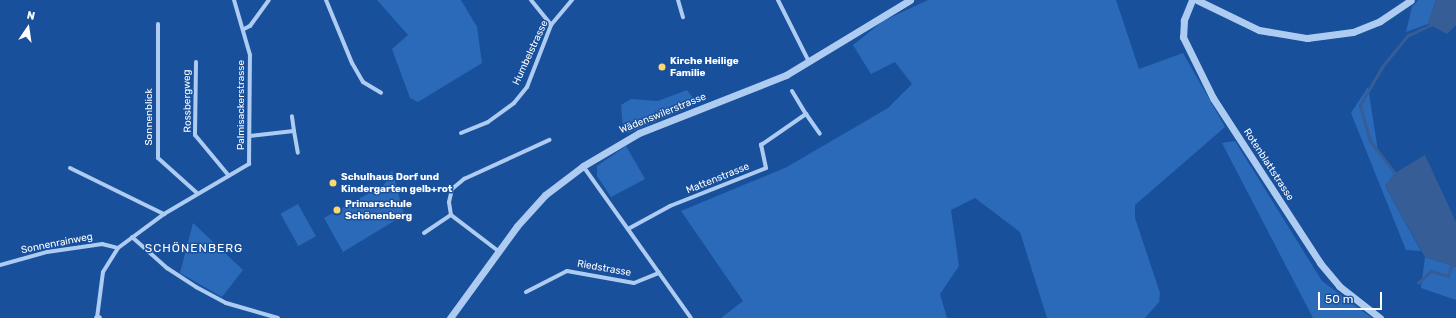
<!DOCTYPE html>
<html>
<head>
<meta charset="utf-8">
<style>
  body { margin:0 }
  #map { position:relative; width:1456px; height:318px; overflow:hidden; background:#18509c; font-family:Rubik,sans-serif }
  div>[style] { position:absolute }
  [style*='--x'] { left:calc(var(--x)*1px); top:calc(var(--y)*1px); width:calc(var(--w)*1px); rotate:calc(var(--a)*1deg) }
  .green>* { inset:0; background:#2b6ab9; transform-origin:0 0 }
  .water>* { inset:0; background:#365d95 }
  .stream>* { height:2.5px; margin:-1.25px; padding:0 1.25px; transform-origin:1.25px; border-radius:1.25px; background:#365d95 }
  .minor>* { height:4px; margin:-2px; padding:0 2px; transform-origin:2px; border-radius:2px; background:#aeccf2 }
  .tertiary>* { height:7px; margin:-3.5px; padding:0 3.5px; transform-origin:3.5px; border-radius:3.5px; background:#aeccf2 }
  .dots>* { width:11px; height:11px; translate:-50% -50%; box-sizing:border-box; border:2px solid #18509c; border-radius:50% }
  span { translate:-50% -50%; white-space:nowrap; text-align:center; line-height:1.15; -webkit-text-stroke:3px #18509c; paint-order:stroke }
  .street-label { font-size:10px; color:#fff }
  .poi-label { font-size:10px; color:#fff; font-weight:700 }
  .left { translate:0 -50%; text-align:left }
  .quarter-label { font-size:12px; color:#fff; letter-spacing:1px }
  .north { position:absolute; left:8px; top:8px; width:40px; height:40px; -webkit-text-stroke:3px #18509c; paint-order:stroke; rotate:13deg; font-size:11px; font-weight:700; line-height:16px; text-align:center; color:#fff }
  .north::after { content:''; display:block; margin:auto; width:14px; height:18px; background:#fff; clip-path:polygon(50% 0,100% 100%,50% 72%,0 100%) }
  .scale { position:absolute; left:1318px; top:292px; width:64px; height:18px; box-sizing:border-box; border:2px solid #fff; border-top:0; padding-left:5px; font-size:12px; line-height:14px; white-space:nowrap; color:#fff; -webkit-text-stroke:3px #18509c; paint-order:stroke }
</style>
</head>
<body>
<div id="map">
  <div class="green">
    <i style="clip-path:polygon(377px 0,461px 0,477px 27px,482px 63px,418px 102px,410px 98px,392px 49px,408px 35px)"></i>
    <i style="clip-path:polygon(928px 0,1116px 0,1139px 69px,1183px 53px,1225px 127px,1135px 205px,1135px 218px,1160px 293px,1159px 302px,1145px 318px,1047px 318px,1020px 232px,975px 198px,951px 210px,959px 266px,940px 294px,947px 318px,721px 318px,743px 301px,681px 211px,787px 167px,888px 108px,912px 84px,895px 62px,871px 74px,853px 45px,883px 21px)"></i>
    <i style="clip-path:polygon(1418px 0,1436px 0,1428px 24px,1406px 32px,1412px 7px)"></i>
    <i style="clip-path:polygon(1368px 87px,1378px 151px,1395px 173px,1385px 186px,1421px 251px,1406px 250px,1351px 113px)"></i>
    <i style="clip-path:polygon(687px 90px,697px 104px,628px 133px,623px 130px,621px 105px,631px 99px,658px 101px)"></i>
    <i style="clip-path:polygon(1235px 141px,1322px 281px,1372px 318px,1313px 318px,1222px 143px)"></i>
    <i style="clip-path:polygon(626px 146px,645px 179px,611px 197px,597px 176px,597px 166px)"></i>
    <i style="clip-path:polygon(392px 170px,404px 215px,343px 252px,324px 218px,384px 185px)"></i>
    <i style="left:298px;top:204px;width:37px;height:20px;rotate:61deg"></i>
    <i style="clip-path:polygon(193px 223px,243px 270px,222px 297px,180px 273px)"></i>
    <i style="clip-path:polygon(1425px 257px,1456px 267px,1456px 300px,1421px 288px)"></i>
  </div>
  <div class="water">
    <i style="clip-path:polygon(1436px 0,1456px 0,1456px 25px,1447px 34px,1428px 24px)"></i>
    <i style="clip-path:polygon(1425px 155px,1456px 222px,1456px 267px,1425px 257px,1385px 186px,1395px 173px)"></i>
  </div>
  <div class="stream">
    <i style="--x:1396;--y:175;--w:43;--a:-127.4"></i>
    <i style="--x:1370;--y:141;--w:37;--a:-106"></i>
    <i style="--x:1360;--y:105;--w:44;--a:-59.9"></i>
    <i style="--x:1382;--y:67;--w:40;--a:-51"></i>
    <i style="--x:1407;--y:36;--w:29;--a:-25"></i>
    <i style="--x:1418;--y:283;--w:18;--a:-43"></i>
    <i style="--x:1431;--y:271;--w:18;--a:16"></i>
    <i style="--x:1448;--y:276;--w:14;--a:-73"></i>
  </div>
  <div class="minor">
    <i style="--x:326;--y:0;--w:68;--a:67.6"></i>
    <i style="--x:352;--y:63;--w:22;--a:60"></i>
    <i style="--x:363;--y:82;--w:21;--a:31"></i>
    <i style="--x:531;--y:0;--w:32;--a:51"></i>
    <i style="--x:678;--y:0;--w:18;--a:74"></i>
    <i style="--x:778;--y:0;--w:69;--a:63.4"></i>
    <i style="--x:158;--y:24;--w:134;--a:90"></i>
    <i style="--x:158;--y:158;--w:52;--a:41.9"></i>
    <i style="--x:244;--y:29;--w:7;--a:-27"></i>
    <i style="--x:250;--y:26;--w:32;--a:-54"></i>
    <i style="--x:196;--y:62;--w:73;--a:90.8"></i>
    <i style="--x:195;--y:135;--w:53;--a:50.3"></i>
    <i style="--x:792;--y:91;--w:27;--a:59"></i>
    <i style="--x:294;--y:131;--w:22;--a:80"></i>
    <i style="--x:461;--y:133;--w:29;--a:-22"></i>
    <i style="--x:488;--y:122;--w:32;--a:-36"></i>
    <i style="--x:514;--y:103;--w:21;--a:-51"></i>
    <i style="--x:527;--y:87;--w:66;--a:-68.8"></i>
    <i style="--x:551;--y:25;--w:33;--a:-50"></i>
    <i style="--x:250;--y:136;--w:44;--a:-6.5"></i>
    <i style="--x:294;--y:131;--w:15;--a:-98"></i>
    <i style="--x:583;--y:166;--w:186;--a:54.6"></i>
    <i style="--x:70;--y:168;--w:105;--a:26.1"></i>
    <i style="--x:628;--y:229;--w:48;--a:-28.7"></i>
    <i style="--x:670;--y:206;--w:103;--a:-21.6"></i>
    <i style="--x:766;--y:168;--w:24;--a:-102"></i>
    <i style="--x:761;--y:145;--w:55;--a:-34.6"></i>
    <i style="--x:806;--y:114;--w:24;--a:55"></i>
    <i style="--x:424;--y:233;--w:32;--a:-34"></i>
    <i style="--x:132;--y:237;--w:47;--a:41.5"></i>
    <i style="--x:167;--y:268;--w:35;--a:33"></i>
    <i style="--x:196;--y:287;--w:34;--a:28"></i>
    <i style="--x:226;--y:303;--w:54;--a:16.1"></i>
    <i style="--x:497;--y:250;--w:58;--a:-142.7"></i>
    <i style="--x:451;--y:215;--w:13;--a:-99"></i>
    <i style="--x:449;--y:202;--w:13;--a:-77"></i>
    <i style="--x:452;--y:189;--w:16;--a:-40"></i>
    <i style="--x:464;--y:179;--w:94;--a:-24.6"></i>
    <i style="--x:0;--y:265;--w:49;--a:-15.5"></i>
    <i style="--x:47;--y:252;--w:56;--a:-8.3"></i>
    <i style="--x:102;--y:244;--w:16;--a:14"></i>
    <i style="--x:526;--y:292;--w:46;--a:-27.1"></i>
    <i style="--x:567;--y:271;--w:68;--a:10.2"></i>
    <i style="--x:634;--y:283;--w:27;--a:-22"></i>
    <i style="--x:97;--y:318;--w:46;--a:-82.6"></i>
    <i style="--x:103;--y:272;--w:28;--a:-58"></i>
    <i style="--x:118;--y:248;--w:57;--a:-36.5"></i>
    <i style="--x:164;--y:214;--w:99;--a:-30.5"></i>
    <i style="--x:249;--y:164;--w:109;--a:-89.5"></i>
    <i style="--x:250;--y:55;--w:57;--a:-106.2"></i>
  </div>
  <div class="tertiary">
    <i style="--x:1192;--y:0;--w:22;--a:112"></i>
    <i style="--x:1184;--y:20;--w:17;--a:93"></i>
    <i style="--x:1183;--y:37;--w:68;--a:63.8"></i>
    <i style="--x:1213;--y:98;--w:197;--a:57"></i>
    <i style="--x:1320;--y:263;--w:30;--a:50"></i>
    <i style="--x:1339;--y:286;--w:52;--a:38"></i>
    <i style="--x:1197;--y:0;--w:69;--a:25.8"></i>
    <i style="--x:1259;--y:30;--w:49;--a:9.5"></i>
    <i style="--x:1307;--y:38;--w:46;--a:-7.4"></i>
    <i style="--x:1353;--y:32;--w:29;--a:-22"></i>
    <i style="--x:1380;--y:21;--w:37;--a:-34"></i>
    <i style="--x:97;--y:318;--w:1;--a:0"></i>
    <i style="--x:450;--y:318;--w:114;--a:-53.9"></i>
    <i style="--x:517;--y:226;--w:42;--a:-47.9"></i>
    <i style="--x:545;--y:195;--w:48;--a:-37.3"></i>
    <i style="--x:583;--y:166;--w:65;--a:-30.5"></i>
    <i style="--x:639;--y:133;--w:158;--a:-21.5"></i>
    <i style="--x:786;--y:75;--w:145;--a:-31.2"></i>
  </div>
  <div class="dots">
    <i style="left:662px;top:67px;background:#ffd76f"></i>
    <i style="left:333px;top:183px;background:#ffd76f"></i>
    <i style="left:337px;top:210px;background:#ffd76f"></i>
  </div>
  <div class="street-label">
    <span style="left:531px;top:53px;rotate:-65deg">Humbelstrasse</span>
    <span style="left:188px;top:101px;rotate:-91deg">Rossbergweg</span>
    <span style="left:242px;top:105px;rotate:-90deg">Palmisackerstrasse</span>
    <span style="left:663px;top:114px;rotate:-22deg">Wädenswilerstrasse</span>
    <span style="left:150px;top:117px;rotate:-90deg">Sonnenblick</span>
    <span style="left:1268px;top:165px;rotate:57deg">Rotenblattstrasse</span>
    <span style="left:718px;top:179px;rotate:-22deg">Mattenstrasse</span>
    <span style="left:57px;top:244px;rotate:-11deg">Sonnenrainweg</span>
    <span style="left:604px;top:269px;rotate:10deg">Riedstrasse</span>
  </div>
  <div class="poi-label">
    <span class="left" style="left:670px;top:67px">Kirche Heilige<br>Familie</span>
    <span class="left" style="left:341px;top:183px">Schulhaus Dorf und<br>Kindergarten gelb+rot</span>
    <span class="left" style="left:345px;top:210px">Primarschule<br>Schönenberg</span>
  </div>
  <div class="quarter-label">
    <span style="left:194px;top:249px">SCHÖNENBERG</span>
  </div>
  <div class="north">N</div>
  <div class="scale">50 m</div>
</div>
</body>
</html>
